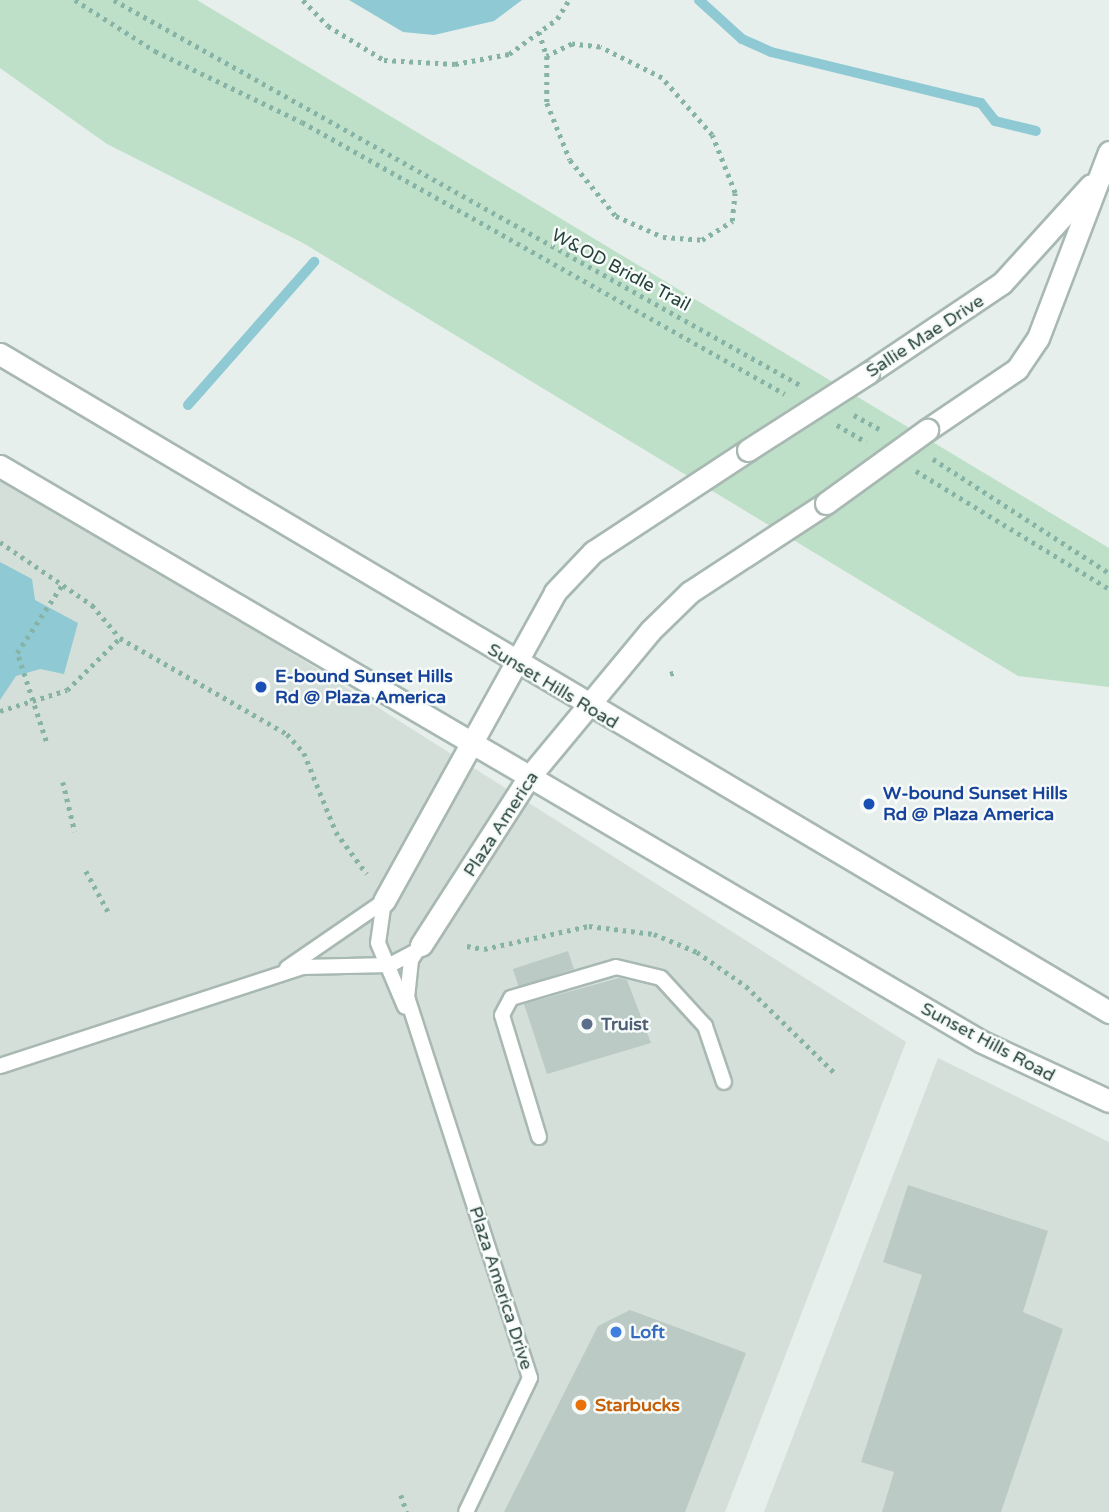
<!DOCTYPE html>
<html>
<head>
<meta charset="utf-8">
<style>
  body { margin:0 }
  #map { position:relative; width:1109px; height:1512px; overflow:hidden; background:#e6efeb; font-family:"Varela Round",sans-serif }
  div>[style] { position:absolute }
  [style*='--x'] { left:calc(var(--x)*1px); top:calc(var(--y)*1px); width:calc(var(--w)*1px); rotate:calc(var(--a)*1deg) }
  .built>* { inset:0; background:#d4dfda }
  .green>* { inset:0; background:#bfe0c8 }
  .water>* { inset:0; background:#8ec9d4 }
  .stream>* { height:10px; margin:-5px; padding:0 5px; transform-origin:5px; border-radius:5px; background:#8ec9d4 }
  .building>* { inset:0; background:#bbcac4; transform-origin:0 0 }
  .path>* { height:4.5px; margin-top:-2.25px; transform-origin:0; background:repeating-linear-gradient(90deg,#86b3a5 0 3.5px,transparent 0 8.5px) }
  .roads { filter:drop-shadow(2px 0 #a8b8b2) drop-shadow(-2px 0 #a8b8b2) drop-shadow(0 2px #a8b8b2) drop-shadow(0 -2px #a8b8b2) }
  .lane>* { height:14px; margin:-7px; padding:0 7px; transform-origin:7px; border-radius:7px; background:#fff }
  .street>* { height:21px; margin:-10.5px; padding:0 10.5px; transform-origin:10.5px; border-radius:10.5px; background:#fff }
  .secondary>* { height:21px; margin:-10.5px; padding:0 10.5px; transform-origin:10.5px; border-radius:10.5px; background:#fff }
  .bridges { filter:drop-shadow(2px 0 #a8b8b2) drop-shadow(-2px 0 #a8b8b2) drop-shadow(0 2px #a8b8b2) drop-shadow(0 -2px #a8b8b2) }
  .street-bridge>* { height:21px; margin:-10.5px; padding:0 10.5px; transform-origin:10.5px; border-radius:10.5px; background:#fff }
  .dots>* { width:19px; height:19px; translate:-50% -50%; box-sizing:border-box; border:4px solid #f7fbf9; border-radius:50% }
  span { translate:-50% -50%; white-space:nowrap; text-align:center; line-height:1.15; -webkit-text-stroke:5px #f7fbf9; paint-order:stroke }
  .street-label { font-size:18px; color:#24423a }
  .transit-label { font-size:18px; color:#164399; font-weight:700 }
  .left { translate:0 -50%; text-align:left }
  .service-label { font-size:18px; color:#4e5e75; font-weight:700 }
  .shop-label { font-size:18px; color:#366cbe; font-weight:700 }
  .food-label { font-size:18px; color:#c56008; font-weight:700 }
</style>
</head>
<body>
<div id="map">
  <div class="built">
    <i style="clip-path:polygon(0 468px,906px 1042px,725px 1512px,0 1512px)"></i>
    <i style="clip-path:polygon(938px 1058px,1109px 1142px,1109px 1512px,764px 1512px)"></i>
  </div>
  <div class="green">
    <i style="clip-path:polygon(0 0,197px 0,1109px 548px,1109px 687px,1018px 676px,303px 243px,107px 144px,0 68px)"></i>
  </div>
  <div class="water">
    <i style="clip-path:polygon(349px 0,522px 0,494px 21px,434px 35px,403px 32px)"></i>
    <i style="clip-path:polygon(0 562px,32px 579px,35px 600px,78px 623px,64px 674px,40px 669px,16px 676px,0 700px)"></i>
  </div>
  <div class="stream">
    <i style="--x:699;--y:0;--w:58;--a:42.2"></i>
    <i style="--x:742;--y:39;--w:32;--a:24"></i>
    <i style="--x:771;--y:52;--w:216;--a:13.7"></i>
    <i style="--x:981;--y:103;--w:23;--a:52"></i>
    <i style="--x:995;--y:121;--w:42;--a:13.7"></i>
    <i style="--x:188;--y:405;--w:191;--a:-48.6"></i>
  </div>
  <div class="building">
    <i style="left:568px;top:951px;width:19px;height:58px;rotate:72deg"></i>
    <i style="clip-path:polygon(619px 978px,627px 980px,651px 1043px,547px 1074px,524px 1004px)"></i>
    <i style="clip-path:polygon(908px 1185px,1048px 1231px,1023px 1312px,1063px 1329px,1001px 1512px,882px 1512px,894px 1472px,861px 1462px,922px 1275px,883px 1262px)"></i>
    <i style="clip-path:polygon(630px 1310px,746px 1353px,685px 1512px,504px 1512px,598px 1326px)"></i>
  </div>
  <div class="path">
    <i style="--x:75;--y:0;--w:95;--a:32.5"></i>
    <i style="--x:155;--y:51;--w:163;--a:25.8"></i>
    <i style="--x:302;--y:122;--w:554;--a:29.39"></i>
    <i style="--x:114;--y:0;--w:787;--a:29.3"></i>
    <i style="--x:303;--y:0;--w:36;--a:46"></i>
    <i style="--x:328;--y:26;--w:66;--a:31.3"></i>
    <i style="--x:384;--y:60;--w:71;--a:3.2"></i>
    <i style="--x:455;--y:64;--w:55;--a:-10.5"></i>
    <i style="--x:509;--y:54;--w:59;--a:-36.1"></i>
    <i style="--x:557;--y:19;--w:22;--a:-58"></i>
    <i style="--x:539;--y:32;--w:25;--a:72"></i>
    <i style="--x:547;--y:56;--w:47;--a:90"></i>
    <i style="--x:547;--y:103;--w:61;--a:68"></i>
    <i style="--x:570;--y:160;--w:72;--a:50.6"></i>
    <i style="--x:616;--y:216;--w:51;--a:24.1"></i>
    <i style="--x:663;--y:237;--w:39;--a:4"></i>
    <i style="--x:702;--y:240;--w:36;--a:-32"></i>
    <i style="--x:732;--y:221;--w:28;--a:-84"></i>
    <i style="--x:735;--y:193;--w:62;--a:-111.6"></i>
    <i style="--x:712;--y:135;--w:76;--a:-131.3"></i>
    <i style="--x:662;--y:78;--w:69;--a:-153.4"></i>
    <i style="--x:600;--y:47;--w:28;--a:-174"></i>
    <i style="--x:572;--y:44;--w:28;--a:154"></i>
    <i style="--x:854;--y:415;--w:29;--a:29"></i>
    <i style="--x:837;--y:425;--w:34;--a:30"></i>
    <i style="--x:933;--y:459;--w:210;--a:32.9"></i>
    <i style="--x:916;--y:471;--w:226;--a:31.4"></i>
    <i style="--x:0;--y:542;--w:112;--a:34.4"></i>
    <i style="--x:92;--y:605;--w:43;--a:49.7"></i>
    <i style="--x:120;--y:638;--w:193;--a:29.9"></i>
    <i style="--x:287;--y:734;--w:25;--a:48"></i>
    <i style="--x:304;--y:753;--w:85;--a:67.9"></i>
    <i style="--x:336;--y:832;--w:52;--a:53.6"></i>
    <i style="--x:670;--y:674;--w:6;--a:-18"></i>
    <i style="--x:0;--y:711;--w:70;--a:-17.4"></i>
    <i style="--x:67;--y:690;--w:74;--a:-44.5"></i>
    <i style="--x:46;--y:741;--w:93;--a:-108.2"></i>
    <i style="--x:17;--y:653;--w:82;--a:-56.5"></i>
    <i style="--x:63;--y:782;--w:51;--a:76.5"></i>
    <i style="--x:86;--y:871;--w:50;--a:61.4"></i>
    <i style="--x:467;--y:946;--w:17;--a:10"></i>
    <i style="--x:484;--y:949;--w:107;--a:-12.4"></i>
    <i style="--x:589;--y:926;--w:65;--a:7"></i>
    <i style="--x:654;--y:934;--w:47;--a:22.7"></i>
    <i style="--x:697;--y:952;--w:60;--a:34.8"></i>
    <i style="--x:746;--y:986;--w:127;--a:44.4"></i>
    <i style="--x:401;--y:1495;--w:18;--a:71"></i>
  </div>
  <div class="roads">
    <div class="lane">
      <i style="--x:384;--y:901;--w:42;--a:98.1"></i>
      <i style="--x:378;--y:943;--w:69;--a:67.1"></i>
      <i style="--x:421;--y:945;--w:18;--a:124"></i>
      <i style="--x:411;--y:960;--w:37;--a:96"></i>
      <i style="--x:407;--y:997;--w:400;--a:72.1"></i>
      <i style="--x:530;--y:1378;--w:148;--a:115.5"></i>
      <i style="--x:287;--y:968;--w:116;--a:-34.5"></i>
      <i style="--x:0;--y:1066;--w:318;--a:-18.1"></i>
      <i style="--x:302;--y:967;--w:88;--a:-1.3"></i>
      <i style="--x:390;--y:965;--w:30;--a:-28"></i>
      <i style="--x:539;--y:1137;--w:127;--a:-106.9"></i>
      <i style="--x:502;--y:1015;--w:19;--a:-62"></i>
      <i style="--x:511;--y:998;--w:109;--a:-16.4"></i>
      <i style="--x:616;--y:967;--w:46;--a:13.7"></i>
      <i style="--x:661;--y:978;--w:65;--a:47.5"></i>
      <i style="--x:705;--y:1026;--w:59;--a:71.3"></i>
    </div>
    <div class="street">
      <i style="--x:868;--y:373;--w:161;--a:-33.9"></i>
      <i style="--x:1002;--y:283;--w:132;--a:-47.8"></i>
      <i style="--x:927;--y:430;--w:109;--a:-34.1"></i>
      <i style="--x:1017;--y:369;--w:37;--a:-56"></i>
      <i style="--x:1038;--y:338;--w:199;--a:-69.1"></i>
      <i style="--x:384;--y:901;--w:353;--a:-61"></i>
      <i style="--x:555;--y:592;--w:55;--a:-46.5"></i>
      <i style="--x:593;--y:552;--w:186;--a:-33.3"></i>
      <i style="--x:421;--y:945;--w:200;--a:-57.3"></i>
      <i style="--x:529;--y:777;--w:190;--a:-50.3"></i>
      <i style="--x:650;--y:631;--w:56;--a:-44.3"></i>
      <i style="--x:690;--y:592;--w:163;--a:-33.2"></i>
    </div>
    <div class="secondary">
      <i style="--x:0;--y:354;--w:1290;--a:30.68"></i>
      <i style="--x:0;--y:466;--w:1138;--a:30.39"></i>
      <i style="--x:982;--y:1042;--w:140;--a:24.9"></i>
    </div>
  </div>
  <div class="bridges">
    <div class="street-bridge">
      <i style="--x:748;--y:450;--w:143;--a:-32.7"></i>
      <i style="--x:826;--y:503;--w:125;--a:-35.9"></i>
    </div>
  </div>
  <div class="dots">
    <i style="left:261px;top:687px;background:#1a4fb4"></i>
    <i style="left:869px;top:804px;background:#1a4fb4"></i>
    <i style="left:587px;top:1024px;background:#5c6f8a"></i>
    <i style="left:616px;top:1332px;background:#3f7fe0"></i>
    <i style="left:581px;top:1405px;background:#e8710a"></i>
  </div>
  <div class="street-label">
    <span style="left:621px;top:270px;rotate:28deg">W&amp;OD Bridle Trail</span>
    <span style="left:925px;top:336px;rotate:-33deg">Sallie Mae Drive</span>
    <span style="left:553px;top:686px;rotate:31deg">Sunset Hills Road</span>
    <span style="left:501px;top:824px;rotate:-57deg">Plaza America</span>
    <span style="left:988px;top:1042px;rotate:28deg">Sunset Hills Road</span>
    <span style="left:501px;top:1288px;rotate:72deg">Plaza America Drive</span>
  </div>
  <div class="transit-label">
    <span class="left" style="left:275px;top:687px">E-bound Sunset Hills<br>Rd @ Plaza America</span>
    <span class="left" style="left:883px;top:804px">W-bound Sunset Hills<br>Rd @ Plaza America</span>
  </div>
  <div class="service-label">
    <span class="left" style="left:601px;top:1024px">Truist</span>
  </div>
  <div class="shop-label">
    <span class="left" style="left:630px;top:1332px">Loft</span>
  </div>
  <div class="food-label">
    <span class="left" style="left:595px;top:1405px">Starbucks</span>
  </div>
</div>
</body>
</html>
